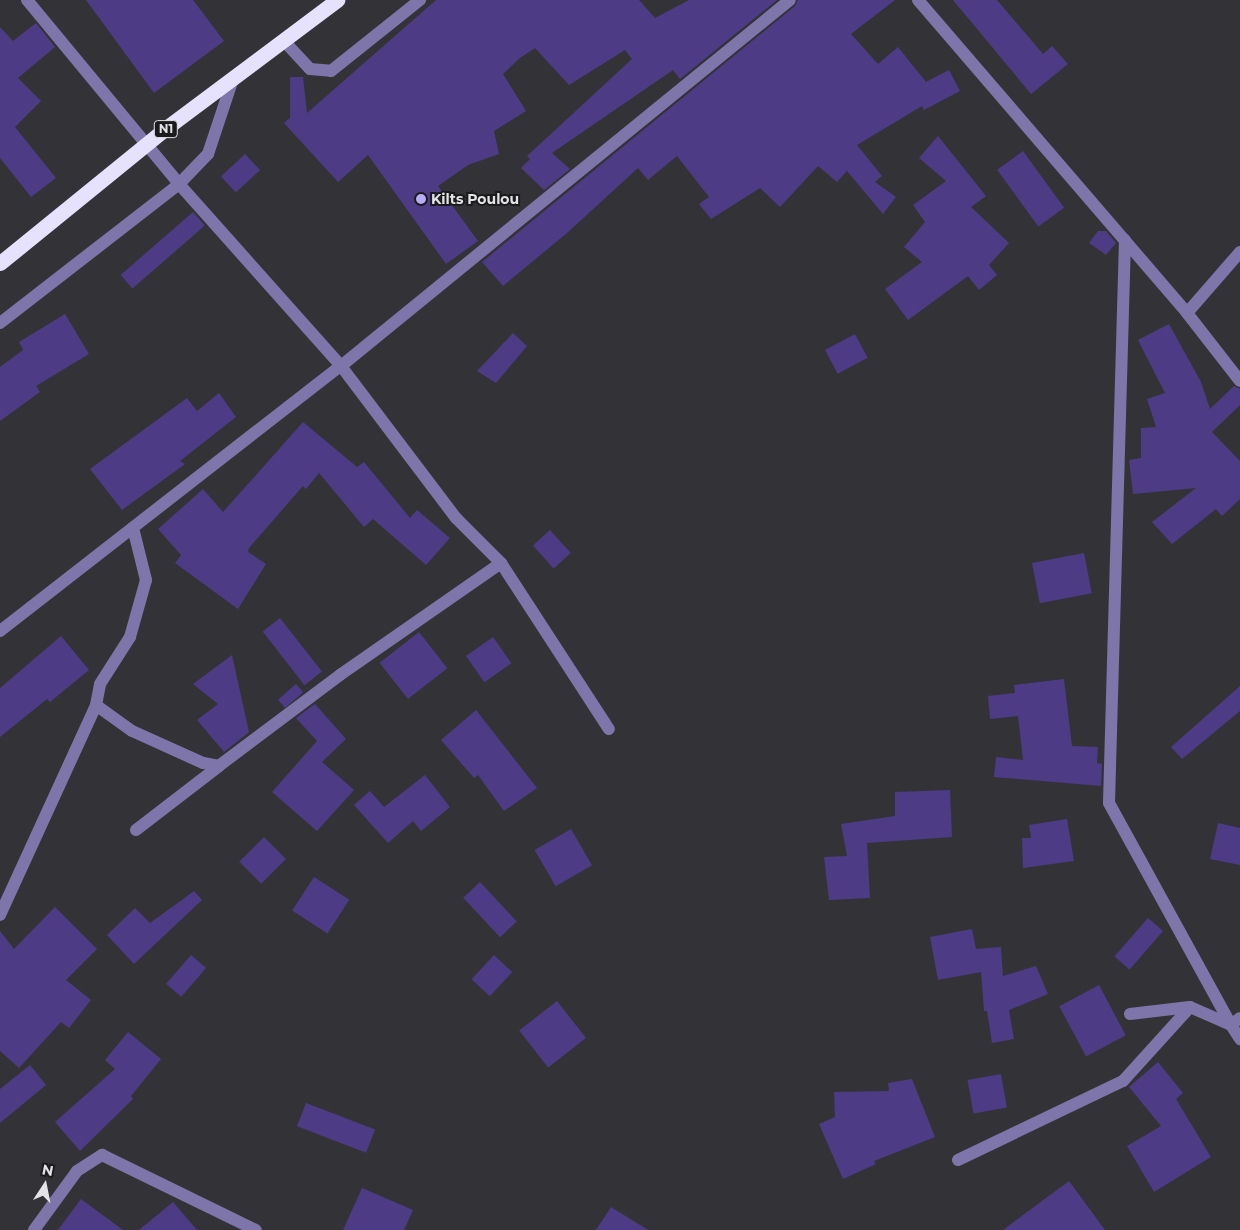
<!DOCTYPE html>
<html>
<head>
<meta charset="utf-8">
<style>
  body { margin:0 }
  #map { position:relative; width:1240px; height:1230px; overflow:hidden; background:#333337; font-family:Montserrat,sans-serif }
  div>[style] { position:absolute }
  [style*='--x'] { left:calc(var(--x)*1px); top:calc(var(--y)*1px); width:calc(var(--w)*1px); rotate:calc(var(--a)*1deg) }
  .building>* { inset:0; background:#4d3b85; transform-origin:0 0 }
  .minor>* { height:12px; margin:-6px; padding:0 6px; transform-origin:6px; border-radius:6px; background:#7e76ab }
  .highway>* { height:15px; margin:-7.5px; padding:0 7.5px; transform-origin:7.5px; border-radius:7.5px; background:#e6e2fd }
  .dots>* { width:14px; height:14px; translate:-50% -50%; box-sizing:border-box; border:2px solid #1b1b1d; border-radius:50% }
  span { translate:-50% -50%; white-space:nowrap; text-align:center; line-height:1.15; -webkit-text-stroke:4px #1b1b1d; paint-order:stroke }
  .shield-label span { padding:1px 4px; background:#1b1b1d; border:1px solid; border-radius:4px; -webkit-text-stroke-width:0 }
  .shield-label { font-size:12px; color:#e3e3e5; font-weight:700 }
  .poi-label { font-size:14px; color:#e3e3e5; font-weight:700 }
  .left { translate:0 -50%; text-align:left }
  .north { position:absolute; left:20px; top:1160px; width:50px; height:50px; -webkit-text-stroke:4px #1b1b1d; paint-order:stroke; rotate:11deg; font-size:14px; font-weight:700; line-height:20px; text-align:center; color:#e3e3e5 }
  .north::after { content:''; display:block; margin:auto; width:18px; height:22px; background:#e3e3e5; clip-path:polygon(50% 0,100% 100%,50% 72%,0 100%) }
</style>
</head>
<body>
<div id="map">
  <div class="building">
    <i style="clip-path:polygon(86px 0,193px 0,224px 41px,154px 93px)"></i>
    <i style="clip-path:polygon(436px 0,639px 0,655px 18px,689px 0,777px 0,680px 79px,673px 70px,552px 153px,570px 169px,544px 190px,521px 168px,530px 159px,527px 156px,632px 59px,625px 50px,569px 85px,535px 48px,520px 58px,503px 74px,526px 111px,494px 131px,499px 154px,468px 165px,438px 186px,478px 241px,446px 264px,368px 155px,338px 182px,284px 123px,290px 118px,290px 77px,303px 77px,307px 113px)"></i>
    <i style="clip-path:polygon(798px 0,895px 0,851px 34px,878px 64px,898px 47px,926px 82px,949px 70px,960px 91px,924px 110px,922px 106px,857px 145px,882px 176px,875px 182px,896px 197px,883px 214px,847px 171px,837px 182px,818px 166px,780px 207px,760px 188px,711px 219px,699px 204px,709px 197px,677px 156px,648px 180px,638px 168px,567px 233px,503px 286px,482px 262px,795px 6px)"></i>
    <i style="clip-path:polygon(953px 0,997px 0,1043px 54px,1052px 46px,1068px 64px,1031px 94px)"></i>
    <i style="clip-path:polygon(36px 23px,55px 47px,18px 78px,41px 101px,15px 127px,56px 178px,31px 197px,0 158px,0 27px,13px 41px)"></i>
    <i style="clip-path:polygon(938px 136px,986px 196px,971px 207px,1009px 243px,989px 265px,997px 275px,979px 290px,968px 276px,908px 320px,885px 289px,922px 262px,904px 247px,925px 222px,913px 205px,946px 181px,919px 158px)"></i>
    <i style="left:1023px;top:151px;width:70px;height:32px;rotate:54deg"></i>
    <i style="left:245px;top:154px;width:22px;height:33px;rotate:47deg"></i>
    <i style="left:193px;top:212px;width:18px;height:96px;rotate:49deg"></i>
    <i style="clip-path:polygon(1098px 231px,1106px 231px,1116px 243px,1106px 255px,1089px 243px)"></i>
    <i style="clip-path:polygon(65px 314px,89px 354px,36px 386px,40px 392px,0 421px,0 367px,23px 350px,19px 342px)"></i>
    <i style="clip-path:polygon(1169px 324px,1201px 382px,1210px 409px,1234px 386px,1240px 389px,1240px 405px,1212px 432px,1240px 461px,1240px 499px,1222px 516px,1216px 509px,1172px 544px,1152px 522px,1196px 488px,1133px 494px,1129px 460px,1141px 458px,1141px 428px,1156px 427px,1147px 399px,1165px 393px,1138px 340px)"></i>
    <i style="clip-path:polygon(513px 333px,527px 346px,496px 383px,477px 371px)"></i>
    <i style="left:855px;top:334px;width:27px;height:34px;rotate:62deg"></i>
    <i style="clip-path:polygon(219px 393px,236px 417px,180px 461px,185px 464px,122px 510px,90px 469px,187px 398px,197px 411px)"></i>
    <i style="clip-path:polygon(303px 422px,357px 467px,364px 462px,410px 518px,417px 510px,450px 538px,426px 565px,373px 519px,364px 527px,319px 473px,306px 489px,303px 486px,249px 548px,248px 552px,266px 564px,238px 609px,175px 563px,181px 555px,158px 529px,203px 489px,223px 512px)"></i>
    <i style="left:550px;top:530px;width:31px;height:23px;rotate:48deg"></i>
    <i style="left:1084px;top:553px;width:41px;height:53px;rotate:79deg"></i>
    <i style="left:280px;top:618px;width:68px;height:22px;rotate:52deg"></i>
    <i style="left:419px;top:632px;width:46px;height:50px;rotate:52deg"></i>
    <i style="clip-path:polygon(61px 636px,89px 670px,50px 702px,47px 699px,0 737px,0 688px)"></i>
    <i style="left:493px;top:637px;width:32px;height:33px;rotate:55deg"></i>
    <i style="clip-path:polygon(232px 655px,249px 732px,224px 752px,197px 720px,218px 704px,193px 684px)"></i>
    <i style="clip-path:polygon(1064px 679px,1072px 746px,1098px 747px,1097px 763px,1102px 764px,1101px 786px,994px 777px,996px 757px,1023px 760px,1018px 716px,990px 719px,988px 696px,1015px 693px,1014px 685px)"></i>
    <i style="left:296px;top:684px;width:11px;height:24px;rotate:49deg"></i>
    <i style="clip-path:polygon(1240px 686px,1240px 711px,1182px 759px,1171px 747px)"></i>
    <i style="clip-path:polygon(315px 704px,346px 739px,322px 762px,354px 790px,317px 831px,272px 792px,317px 741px,296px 718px)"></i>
    <i style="clip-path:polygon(476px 710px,537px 788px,504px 811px,478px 775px,474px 778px,441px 740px)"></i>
    <i style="clip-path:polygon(425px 775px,450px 807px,421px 831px,413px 821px,388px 843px,354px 805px,370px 791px,384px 807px)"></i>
    <i style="clip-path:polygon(950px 790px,952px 837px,867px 843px,870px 898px,829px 900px,824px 857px,847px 856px,841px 824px,895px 816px,895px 792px)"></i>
    <i style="clip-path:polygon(1067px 819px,1074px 861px,1023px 868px,1022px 838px,1031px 838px,1029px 825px)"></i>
    <i style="clip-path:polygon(1218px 823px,1240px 828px,1240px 865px,1210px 859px)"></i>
    <i style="left:571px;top:829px;width:42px;height:42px;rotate:60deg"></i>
    <i style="left:264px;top:837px;width:31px;height:35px;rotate:45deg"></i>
    <i style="left:314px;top:877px;width:42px;height:40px;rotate:33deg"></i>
    <i style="left:480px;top:882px;width:54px;height:23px;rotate:47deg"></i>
    <i style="clip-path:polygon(194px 891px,202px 900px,134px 964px,107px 935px,135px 908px,150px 923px)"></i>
    <i style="clip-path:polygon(55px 907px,97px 949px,66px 980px,91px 1000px,69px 1028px,61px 1022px,19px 1068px,0 1051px,0 931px,14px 949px)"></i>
    <i style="left:1148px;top:918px;width:20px;height:51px;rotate:41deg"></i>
    <i style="clip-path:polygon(972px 929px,976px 949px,1001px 947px,1003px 976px,1036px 966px,1048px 994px,1009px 1010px,1014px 1039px,992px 1043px,987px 1011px,984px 1011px,981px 972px,938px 980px,930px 937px)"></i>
    <i style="left:191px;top:955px;width:20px;height:38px;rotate:41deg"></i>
    <i style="left:494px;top:955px;width:25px;height:33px;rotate:43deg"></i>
    <i style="left:1099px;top:985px;width:57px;height:45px;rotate:62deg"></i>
    <i style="left:557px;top:1001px;width:47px;height:48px;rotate:52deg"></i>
    <i style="clip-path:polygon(128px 1032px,161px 1059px,131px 1096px,133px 1099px,80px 1151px,55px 1122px,115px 1069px,105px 1060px)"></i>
    <i style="clip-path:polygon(1158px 1062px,1183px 1093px,1176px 1099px,1211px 1157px,1154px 1192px,1127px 1146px,1161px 1126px,1129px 1087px)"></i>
    <i style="clip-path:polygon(30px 1065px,46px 1085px,0 1123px,0 1089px)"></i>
    <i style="left:1001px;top:1074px;width:34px;height:34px;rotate:80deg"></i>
    <i style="clip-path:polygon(912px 1079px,935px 1137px,874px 1161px,876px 1164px,843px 1179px,819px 1124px,835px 1117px,834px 1092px,889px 1091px,888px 1083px)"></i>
    <i style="left:306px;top:1103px;width:74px;height:25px;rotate:21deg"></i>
    <i style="clip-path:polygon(1069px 1181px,1105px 1230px,1003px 1230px)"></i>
    <i style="clip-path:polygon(362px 1188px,413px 1210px,404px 1230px,343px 1230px)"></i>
    <i style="clip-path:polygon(81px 1199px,123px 1230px,58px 1230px)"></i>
    <i style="clip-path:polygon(173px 1202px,197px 1230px,139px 1230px)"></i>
    <i style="clip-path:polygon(611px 1207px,648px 1230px,596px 1230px)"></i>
  </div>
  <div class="minor">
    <i style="--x:27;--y:0;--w:239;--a:50.4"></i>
    <i style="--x:179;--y:184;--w:244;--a:48.3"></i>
    <i style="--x:341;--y:366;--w:191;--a:52.9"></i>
    <i style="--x:456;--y:518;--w:64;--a:45"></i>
    <i style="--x:501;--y:563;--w:196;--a:145.2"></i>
    <i style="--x:340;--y:675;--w:151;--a:143.1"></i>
    <i style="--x:219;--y:766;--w:16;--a:-169"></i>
    <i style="--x:203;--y:763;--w:78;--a:-155.7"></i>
    <i style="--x:132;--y:731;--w:44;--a:-144.2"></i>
    <i style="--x:918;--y:0;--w:413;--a:49.3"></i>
    <i style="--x:1187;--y:313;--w:86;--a:52.1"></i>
    <i style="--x:284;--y:41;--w:38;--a:47"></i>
    <i style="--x:310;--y:69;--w:21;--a:5"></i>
    <i style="--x:331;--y:71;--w:114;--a:-38.6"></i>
    <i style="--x:1125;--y:240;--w:563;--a:91.63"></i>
    <i style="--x:1109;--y:803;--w:253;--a:61.2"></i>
    <i style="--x:1231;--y:1025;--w:11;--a:-38"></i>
    <i style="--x:1187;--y:313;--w:81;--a:-49"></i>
    <i style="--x:0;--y:323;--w:227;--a:-37.8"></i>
    <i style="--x:179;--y:184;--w:42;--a:-46"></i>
    <i style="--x:208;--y:154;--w:76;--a:-71.6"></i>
    <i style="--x:501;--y:563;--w:198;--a:57"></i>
    <i style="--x:0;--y:631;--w:432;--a:-37.9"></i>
    <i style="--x:341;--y:366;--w:579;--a:-39.19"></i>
    <i style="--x:136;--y:830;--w:105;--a:-37.6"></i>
    <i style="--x:0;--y:915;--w:231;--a:-65.4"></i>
    <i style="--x:96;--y:705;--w:21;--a:-79"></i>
    <i style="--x:100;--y:684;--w:56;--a:-57.4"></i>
    <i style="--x:130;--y:637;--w:59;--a:-74.3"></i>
    <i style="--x:146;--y:580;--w:54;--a:-104"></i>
    <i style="--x:1130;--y:1014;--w:60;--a:-6.7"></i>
    <i style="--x:1190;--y:1007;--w:45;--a:23.7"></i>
    <i style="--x:1231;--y:1025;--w:17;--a:57"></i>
    <i style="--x:958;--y:1160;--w:183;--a:-25.6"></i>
    <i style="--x:1123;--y:1081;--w:100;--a:-47.8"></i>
    <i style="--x:34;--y:1230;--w:73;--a:-53.9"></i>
    <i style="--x:77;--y:1171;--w:30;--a:-33"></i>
    <i style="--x:102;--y:1155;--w:171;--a:26"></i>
  </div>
  <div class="highway">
    <i style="--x:0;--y:263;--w:214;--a:-39.1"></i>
    <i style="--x:166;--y:128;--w:214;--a:-36.8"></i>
  </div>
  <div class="dots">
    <i style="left:421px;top:199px;background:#b8abf7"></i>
  </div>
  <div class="shield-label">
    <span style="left:166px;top:129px">N1</span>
  </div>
  <div class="poi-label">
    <span class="left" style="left:431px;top:199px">Kilts Poulou</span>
  </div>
  <div class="north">N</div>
</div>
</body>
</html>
